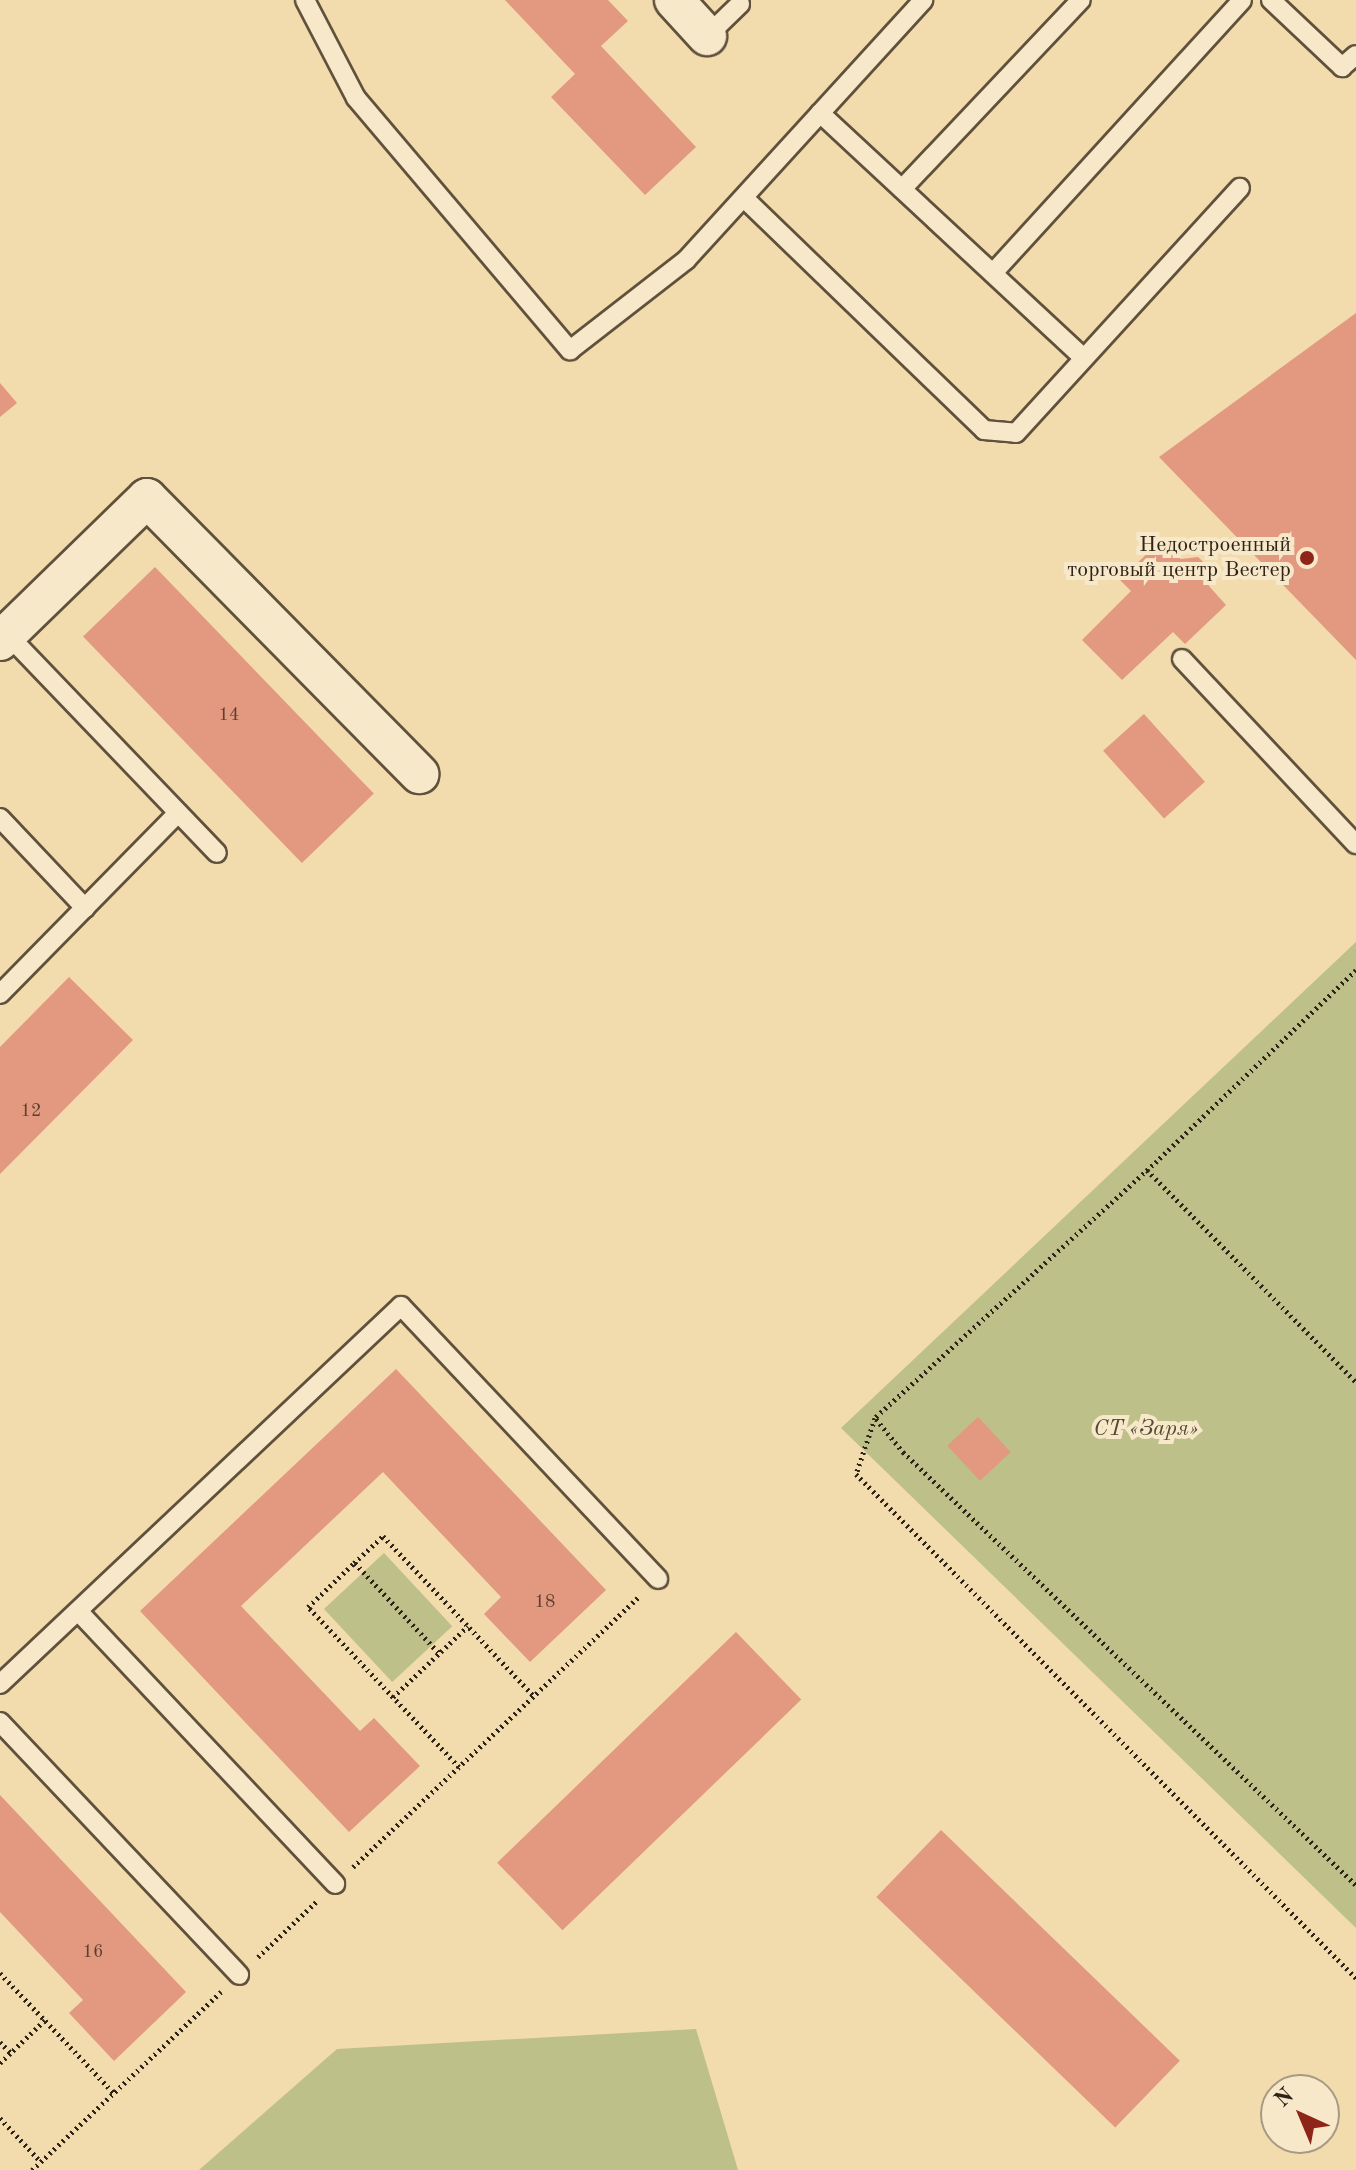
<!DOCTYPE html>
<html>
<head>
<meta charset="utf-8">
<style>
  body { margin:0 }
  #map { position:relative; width:1356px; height:2170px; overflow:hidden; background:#f2dbad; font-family:"Old Standard TT",serif }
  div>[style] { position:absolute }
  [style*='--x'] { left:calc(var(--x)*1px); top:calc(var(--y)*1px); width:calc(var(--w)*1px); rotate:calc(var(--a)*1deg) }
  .green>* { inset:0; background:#bdc088; transform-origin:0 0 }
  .building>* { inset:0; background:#e39880; transform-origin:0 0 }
  .path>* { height:5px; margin-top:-2.5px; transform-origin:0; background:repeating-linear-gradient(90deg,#2f2317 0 2px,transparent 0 6px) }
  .roads { filter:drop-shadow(2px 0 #60513c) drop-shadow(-2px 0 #60513c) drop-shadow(0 2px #60513c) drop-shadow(0 -2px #60513c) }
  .lane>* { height:18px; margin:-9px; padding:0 9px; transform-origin:9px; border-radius:9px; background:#f7e8ca }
  .street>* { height:38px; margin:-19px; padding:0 19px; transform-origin:19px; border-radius:19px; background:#f7e8ca }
  .dots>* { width:22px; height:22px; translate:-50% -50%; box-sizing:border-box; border:4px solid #f7e8ca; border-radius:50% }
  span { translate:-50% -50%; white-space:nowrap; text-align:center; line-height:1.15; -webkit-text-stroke:8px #f7e8ca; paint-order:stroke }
  .number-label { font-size:18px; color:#5c4031 }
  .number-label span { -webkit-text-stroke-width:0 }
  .poi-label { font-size:22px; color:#2f2317 }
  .right { translate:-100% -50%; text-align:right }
  .park-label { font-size:22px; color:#524a33; font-style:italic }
  .north { position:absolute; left:1260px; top:2074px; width:80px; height:80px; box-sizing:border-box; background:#f7e8ca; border:2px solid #a79982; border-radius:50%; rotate:316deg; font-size:22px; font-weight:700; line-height:32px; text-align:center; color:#2f2317 }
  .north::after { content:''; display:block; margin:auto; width:28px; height:36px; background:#8f2418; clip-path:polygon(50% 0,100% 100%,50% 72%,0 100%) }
</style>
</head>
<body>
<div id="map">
  <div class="green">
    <i style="clip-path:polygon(1356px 942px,1356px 1928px,841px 1428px)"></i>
    <i style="left:384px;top:1553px;width:100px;height:82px;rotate:47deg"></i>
    <i style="clip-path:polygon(696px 2029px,738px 2170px,199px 2170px,337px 2049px)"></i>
  </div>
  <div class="building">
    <i style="clip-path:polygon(505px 0,608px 0,628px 21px,601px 46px,696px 147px,645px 195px,551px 97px,575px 74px)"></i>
    <i style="clip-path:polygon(1356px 313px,1356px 660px,1159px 457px)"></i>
    <i style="clip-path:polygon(0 383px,17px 403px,0 417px)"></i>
    <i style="clip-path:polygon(1161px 540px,1181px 559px,1198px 557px,1212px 570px,1209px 586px,1226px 605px,1185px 644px,1173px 632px,1122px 680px,1082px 640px,1131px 591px,1120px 580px)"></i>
    <i style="left:155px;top:567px;width:315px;height:100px;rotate:46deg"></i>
    <i style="left:1144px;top:714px;width:91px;height:55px;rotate:48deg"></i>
    <i style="clip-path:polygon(69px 977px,133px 1040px,0 1174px,0 1047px)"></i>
    <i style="clip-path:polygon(396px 1369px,606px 1590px,530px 1662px,484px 1614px,501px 1597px,383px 1472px,241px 1606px,360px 1731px,374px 1718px,420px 1766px,349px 1832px,140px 1611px)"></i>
    <i style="left:978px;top:1417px;width:48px;height:42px;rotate:47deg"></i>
    <i style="left:736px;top:1632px;width:94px;height:332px;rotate:46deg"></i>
    <i style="clip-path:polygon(0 1795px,186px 1992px,114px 2061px,69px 2013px,83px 2000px,0 1912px)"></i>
    <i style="left:941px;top:1830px;width:332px;height:93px;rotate:44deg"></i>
  </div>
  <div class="path">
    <i style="--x:1356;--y:970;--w:276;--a:136.2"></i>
    <i style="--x:1157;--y:1161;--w:382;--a:137.7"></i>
    <i style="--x:875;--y:1418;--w:59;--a:108.7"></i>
    <i style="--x:856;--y:1474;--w:710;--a:45.23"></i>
    <i style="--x:1147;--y:1170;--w:298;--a:45.4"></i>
    <i style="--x:876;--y:1419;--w:43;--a:50.7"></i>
    <i style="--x:903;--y:1452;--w:627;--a:43.71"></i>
    <i style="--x:355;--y:1563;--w:123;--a:47"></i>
    <i style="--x:393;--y:1697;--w:103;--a:-43.4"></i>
    <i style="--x:459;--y:1767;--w:220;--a:-133.3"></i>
    <i style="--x:308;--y:1607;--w:64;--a:-43.7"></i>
    <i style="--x:354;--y:1563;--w:40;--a:-43"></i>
    <i style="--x:383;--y:1536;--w:220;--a:46.7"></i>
    <i style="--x:353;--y:1867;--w:395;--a:-43.4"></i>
    <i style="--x:258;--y:1957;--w:81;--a:-43.5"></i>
    <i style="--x:0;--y:1973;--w:166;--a:46.5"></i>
    <i style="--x:0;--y:2042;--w:16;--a:45"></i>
    <i style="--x:0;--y:2063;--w:62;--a:-43.7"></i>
    <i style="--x:0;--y:2118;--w:60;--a:47"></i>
    <i style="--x:32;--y:2170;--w:260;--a:-43.3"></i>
  </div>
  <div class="roads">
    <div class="lane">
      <i style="--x:305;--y:0;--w:110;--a:62.5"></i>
      <i style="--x:356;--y:98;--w:331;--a:49.7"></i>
      <i style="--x:570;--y:350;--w:147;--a:-37.8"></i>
      <i style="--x:686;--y:260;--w:352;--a:-47.6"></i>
      <i style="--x:1271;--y:0;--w:98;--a:43.3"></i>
      <i style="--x:1342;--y:67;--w:18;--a:-41"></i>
      <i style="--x:707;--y:36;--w:46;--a:-44.1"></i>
      <i style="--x:820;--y:113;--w:359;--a:42.9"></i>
      <i style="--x:902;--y:189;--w:260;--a:-46.6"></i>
      <i style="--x:744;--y:198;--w:334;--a:44"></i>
      <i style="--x:984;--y:430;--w:32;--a:5"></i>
      <i style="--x:1016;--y:433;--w:332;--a:-47.6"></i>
      <i style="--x:993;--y:273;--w:369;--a:-47.6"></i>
      <i style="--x:7;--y:634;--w:303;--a:46.2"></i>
      <i style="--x:1182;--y:659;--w:254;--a:46.8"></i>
      <i style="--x:0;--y:818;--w:124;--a:46.6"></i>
      <i style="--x:0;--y:994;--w:254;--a:-45.5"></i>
      <i style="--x:78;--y:1611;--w:375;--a:46.7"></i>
      <i style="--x:0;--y:1684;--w:551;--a:-43.31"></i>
      <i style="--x:401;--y:1306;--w:375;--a:46.7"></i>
      <i style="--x:0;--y:1722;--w:348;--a:46.6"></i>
    </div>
    <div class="street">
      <i style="--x:674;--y:0;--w:49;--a:47.5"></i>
      <i style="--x:0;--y:641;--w:205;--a:-44.2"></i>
      <i style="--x:147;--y:498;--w:388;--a:45.4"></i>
    </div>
  </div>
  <div class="dots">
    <i style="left:1307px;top:558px;background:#8f2418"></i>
  </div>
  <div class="number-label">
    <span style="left:229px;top:715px">14</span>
    <span style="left:31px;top:1111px">12</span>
    <span style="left:545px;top:1602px">18</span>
    <span style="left:93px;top:1952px">16</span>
  </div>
  <div class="poi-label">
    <span class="right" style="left:1291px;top:558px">Недостроенный<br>торговый центр Вестер</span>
  </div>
  <div class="park-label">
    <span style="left:1146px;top:1430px">СТ «Заря»</span>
  </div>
  <div class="north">N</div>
</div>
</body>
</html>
